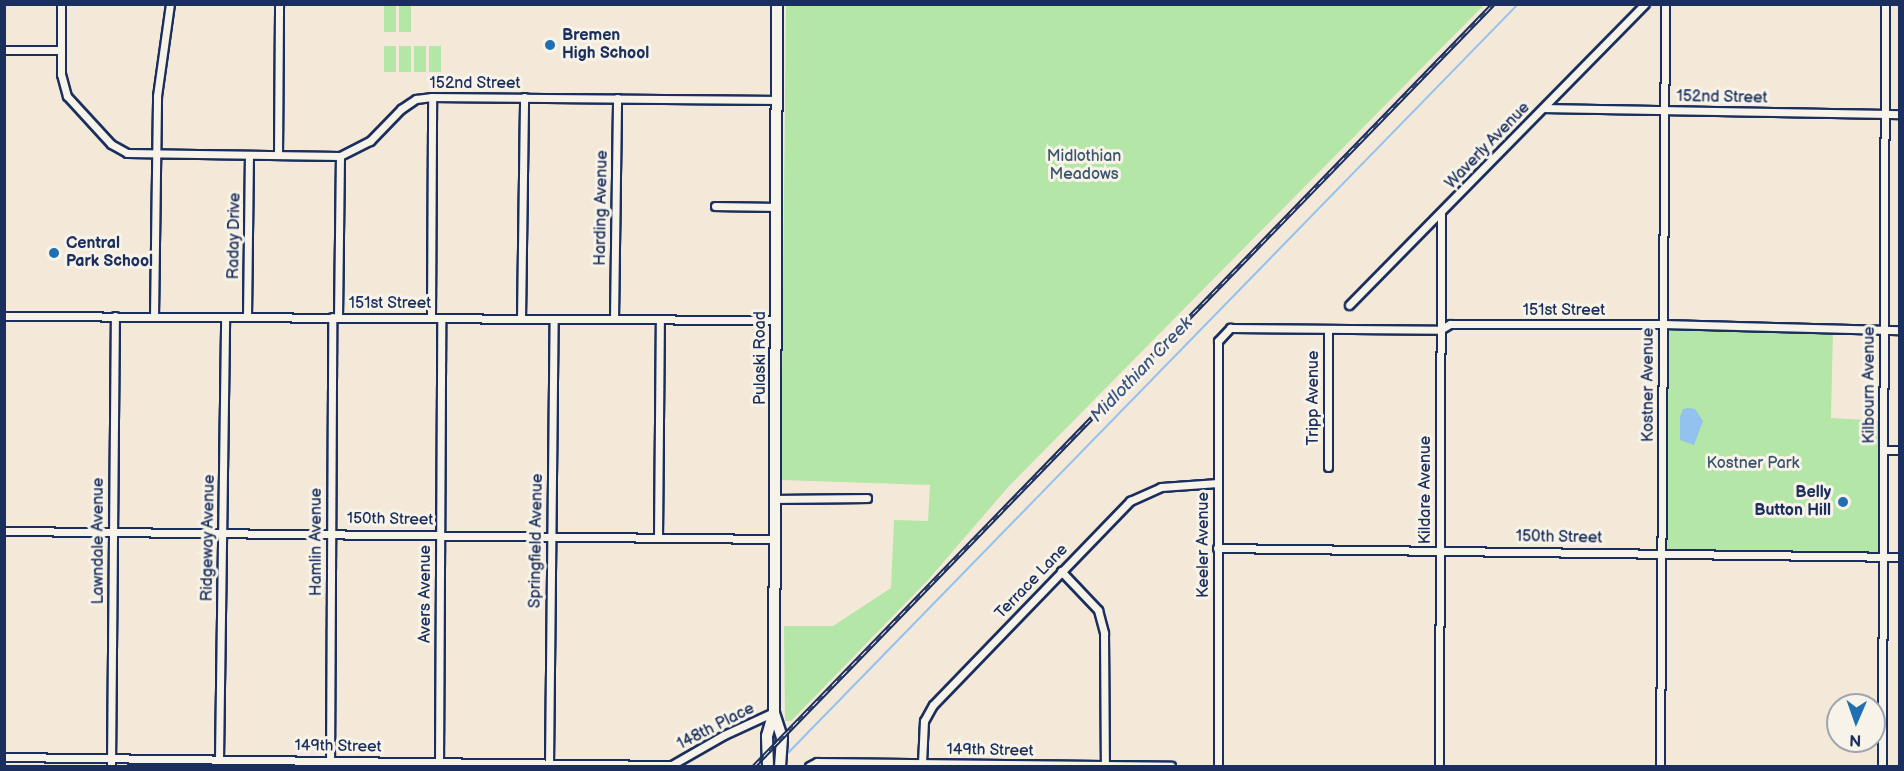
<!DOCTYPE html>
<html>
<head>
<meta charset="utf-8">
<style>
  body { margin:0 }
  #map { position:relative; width:1904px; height:771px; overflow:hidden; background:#f4e9d8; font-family:"Balsamiq Sans",sans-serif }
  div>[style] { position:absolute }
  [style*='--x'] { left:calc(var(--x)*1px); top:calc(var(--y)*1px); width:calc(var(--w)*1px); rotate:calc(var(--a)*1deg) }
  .green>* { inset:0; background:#b3e6a7; transform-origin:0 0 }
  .water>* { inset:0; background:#93c2ee }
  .stream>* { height:2px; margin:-1px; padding:0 1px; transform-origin:1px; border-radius:1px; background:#93c2ee }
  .roads { filter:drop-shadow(2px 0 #1b2f5e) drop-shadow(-2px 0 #1b2f5e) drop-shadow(0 2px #1b2f5e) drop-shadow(0 -2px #1b2f5e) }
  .street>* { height:7px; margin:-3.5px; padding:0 3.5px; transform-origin:3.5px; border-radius:3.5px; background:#f7f3e8 }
  .secondary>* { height:10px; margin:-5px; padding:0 5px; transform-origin:5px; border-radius:5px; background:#f7f3e8 }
  .rail>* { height:4.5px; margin-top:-2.25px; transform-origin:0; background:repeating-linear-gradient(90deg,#f7f3e8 0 7px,#1b2f5e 0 14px); box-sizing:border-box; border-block:2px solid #1b2f5e }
  .dots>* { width:16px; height:16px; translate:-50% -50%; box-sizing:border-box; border:3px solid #f7f3e8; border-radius:50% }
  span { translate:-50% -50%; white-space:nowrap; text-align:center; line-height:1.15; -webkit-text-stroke:6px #f7f3e8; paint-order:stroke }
  .poi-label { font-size:16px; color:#1b2f5e; font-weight:700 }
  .left { translate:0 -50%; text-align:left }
  .right { translate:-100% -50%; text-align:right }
  .street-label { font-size:16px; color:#1b2f5e }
  .park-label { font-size:16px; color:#39546d }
  .water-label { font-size:18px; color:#395482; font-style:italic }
  .frame { position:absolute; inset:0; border:6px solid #1b2f5e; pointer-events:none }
  .north { position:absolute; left:1826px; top:693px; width:60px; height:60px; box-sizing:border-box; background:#f7f3e8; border:2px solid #9fa5b1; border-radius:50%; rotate:182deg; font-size:16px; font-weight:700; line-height:24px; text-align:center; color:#1b2f5e }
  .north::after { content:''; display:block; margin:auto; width:21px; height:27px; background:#1f6fb2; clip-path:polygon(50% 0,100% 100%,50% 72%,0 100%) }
</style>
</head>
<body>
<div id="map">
  <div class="green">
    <i style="clip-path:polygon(786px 5px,1484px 5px,1009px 486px,928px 580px,791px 721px,785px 721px,784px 626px,833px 626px,891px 588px,894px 520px,928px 521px,930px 485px,781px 480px)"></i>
    <i style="left:384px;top:6px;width:12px;height:26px"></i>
    <i style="left:399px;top:6px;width:12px;height:26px"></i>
    <i style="left:384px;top:46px;width:12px;height:26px"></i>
    <i style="left:399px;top:46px;width:12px;height:26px"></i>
    <i style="left:414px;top:46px;width:12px;height:26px"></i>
    <i style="left:429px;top:46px;width:12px;height:26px"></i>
    <i style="clip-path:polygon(1663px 324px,1833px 328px,1831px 418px,1884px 421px,1883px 557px,1662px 553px)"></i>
  </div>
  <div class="water">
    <i style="clip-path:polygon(1689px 408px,1695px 409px,1703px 421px,1694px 445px,1680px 440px,1680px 417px,1683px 409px)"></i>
  </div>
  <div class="stream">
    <i style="--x:786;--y:755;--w:1049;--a:-45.73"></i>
  </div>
  <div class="roads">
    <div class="street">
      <i style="--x:61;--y:4;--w:70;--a:90"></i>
      <i style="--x:61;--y:74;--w:23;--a:75"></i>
      <i style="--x:67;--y:96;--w:65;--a:47.5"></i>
      <i style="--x:111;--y:144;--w:18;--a:29"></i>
      <i style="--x:127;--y:153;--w:213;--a:0.8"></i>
      <i style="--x:340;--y:156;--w:34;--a:-27"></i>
      <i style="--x:370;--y:141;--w:45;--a:-45.9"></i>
      <i style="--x:401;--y:109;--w:18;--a:-34"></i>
      <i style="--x:416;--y:99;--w:16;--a:-7"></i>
      <i style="--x:432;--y:97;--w:345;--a:0.5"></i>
      <i style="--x:4;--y:50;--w:57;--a:0"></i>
      <i style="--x:1545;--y:108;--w:355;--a:1"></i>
      <i style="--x:278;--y:155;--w:151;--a:-89.6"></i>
      <i style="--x:715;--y:206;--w:61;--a:0.9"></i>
      <i style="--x:1349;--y:305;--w:422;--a:-45.5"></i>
      <i style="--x:4;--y:316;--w:772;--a:0.3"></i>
      <i style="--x:154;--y:316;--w:220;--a:-89.2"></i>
      <i style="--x:157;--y:96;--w:93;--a:-82"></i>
      <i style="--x:247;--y:317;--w:162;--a:-89.3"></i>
      <i style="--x:338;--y:318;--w:162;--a:-89.3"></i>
      <i style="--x:431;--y:318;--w:221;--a:-89.7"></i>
      <i style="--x:521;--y:319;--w:222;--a:-89.2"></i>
      <i style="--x:614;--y:319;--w:221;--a:-89.2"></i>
      <i style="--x:1884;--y:450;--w:16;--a:0"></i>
      <i style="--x:1328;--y:467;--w:138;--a:-90"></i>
      <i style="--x:775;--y:499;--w:92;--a:-0.6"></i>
      <i style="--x:4;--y:531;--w:771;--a:0.59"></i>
      <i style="--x:658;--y:537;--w:218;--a:-89.5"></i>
      <i style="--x:1217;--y:548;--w:683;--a:0.75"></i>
      <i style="--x:1061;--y:571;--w:54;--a:46.5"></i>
      <i style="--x:1098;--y:610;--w:24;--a:75"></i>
      <i style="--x:1104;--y:633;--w:133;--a:89.6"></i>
      <i style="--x:4;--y:757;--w:667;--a:0.69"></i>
      <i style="--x:219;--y:759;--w:442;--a:-89.2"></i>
      <i style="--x:439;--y:762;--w:444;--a:-89.7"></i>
      <i style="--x:922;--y:763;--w:42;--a:-87.3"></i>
      <i style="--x:924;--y:721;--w:18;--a:-61"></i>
      <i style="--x:933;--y:705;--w:284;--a:-46"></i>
      <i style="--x:1130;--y:501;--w:34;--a:-24"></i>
      <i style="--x:1161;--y:487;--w:57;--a:-4"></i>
      <i style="--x:549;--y:764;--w:445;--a:-89.4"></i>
      <i style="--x:111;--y:766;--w:450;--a:-89.5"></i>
      <i style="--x:330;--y:766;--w:449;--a:-89.7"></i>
      <i style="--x:670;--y:766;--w:62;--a:-29.9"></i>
      <i style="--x:724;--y:735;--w:55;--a:-24.7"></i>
      <i style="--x:809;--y:766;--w:9;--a:-27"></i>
      <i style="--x:817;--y:762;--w:354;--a:0.6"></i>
      <i style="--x:1218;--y:766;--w:425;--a:-90"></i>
      <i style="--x:1218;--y:341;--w:18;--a:-47"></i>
      <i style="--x:1230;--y:328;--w:210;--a:0.5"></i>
      <i style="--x:1440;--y:330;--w:12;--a:-31"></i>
      <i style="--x:1450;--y:324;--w:213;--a:0"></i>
      <i style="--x:1663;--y:324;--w:237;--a:1.5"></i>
      <i style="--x:1439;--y:766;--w:553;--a:-89.79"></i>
      <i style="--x:1660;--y:766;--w:762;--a:-89.62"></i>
      <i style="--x:1882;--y:766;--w:762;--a:-89.77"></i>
    </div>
    <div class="secondary">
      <i style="--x:774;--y:713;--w:26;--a:72"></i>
      <i style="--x:782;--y:738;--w:28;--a:94"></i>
      <i style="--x:768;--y:766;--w:30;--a:-92"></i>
      <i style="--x:767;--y:736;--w:25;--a:-74"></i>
      <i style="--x:774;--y:712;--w:708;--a:-89.76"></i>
    </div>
  </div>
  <div class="rail">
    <i style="--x:754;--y:766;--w:1061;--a:-45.88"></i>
  </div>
  <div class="dots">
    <i style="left:550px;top:45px;background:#1f6fb2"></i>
    <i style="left:54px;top:253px;background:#1f6fb2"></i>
    <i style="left:1843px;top:502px;background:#1f6fb2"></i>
  </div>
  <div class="poi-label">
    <span class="left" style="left:562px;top:45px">Bremen<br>High School</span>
    <span class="left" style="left:66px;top:253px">Central<br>Park School</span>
    <span class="right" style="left:1831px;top:502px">Belly<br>Button Hill</span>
  </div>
  <div class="street-label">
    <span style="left:475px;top:84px">152nd Street</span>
    <span style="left:1722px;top:98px;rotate:1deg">152nd Street</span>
    <span style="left:1488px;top:146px;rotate:-46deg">Waverly Avenue</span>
    <span style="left:602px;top:208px;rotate:-89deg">Harding Avenue</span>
    <span style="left:235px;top:236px;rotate:-89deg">Raday Drive</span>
    <span style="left:390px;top:304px">151st Street</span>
    <span style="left:1564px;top:311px">151st Street</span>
    <span style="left:761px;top:358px;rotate:-90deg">Pulaski Road</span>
    <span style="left:1649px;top:385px;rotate:-90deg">Kostner Avenue</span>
    <span style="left:1870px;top:385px;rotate:-90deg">Kilbourn Avenue</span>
    <span style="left:1314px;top:398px;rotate:-90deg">Tripp Avenue</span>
    <span style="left:1426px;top:490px;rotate:-90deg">Kildare Avenue</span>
    <span style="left:390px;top:520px;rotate:1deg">150th Street</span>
    <span style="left:209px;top:538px;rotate:-89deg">Ridgeway Avenue</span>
    <span style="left:1559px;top:538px;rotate:1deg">150th Street</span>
    <span style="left:99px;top:541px;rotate:-90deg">Lawndale Avenue</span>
    <span style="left:537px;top:541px;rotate:-89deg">Springfield Avenue</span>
    <span style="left:317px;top:542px;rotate:-90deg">Hamlin Avenue</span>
    <span style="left:1204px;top:545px;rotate:-90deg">Keeler Avenue</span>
    <span style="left:1032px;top:582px;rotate:-46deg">Terrace Lane</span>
    <span style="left:426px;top:594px;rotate:-90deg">Avers Avenue</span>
    <span style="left:716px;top:727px;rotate:-27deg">148th Place</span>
    <span style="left:338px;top:747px;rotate:1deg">149th Street</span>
    <span style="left:990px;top:751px;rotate:1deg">149th Street</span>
  </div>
  <div class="park-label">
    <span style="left:1084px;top:166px">Midlothian<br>Meadows</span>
    <span style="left:1753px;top:464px">Kostner Park</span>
  </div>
  <div class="water-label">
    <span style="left:1142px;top:370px;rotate:-46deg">Midlothian Creek</span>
  </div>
  <div class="frame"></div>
  <div class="north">N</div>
</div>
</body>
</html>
